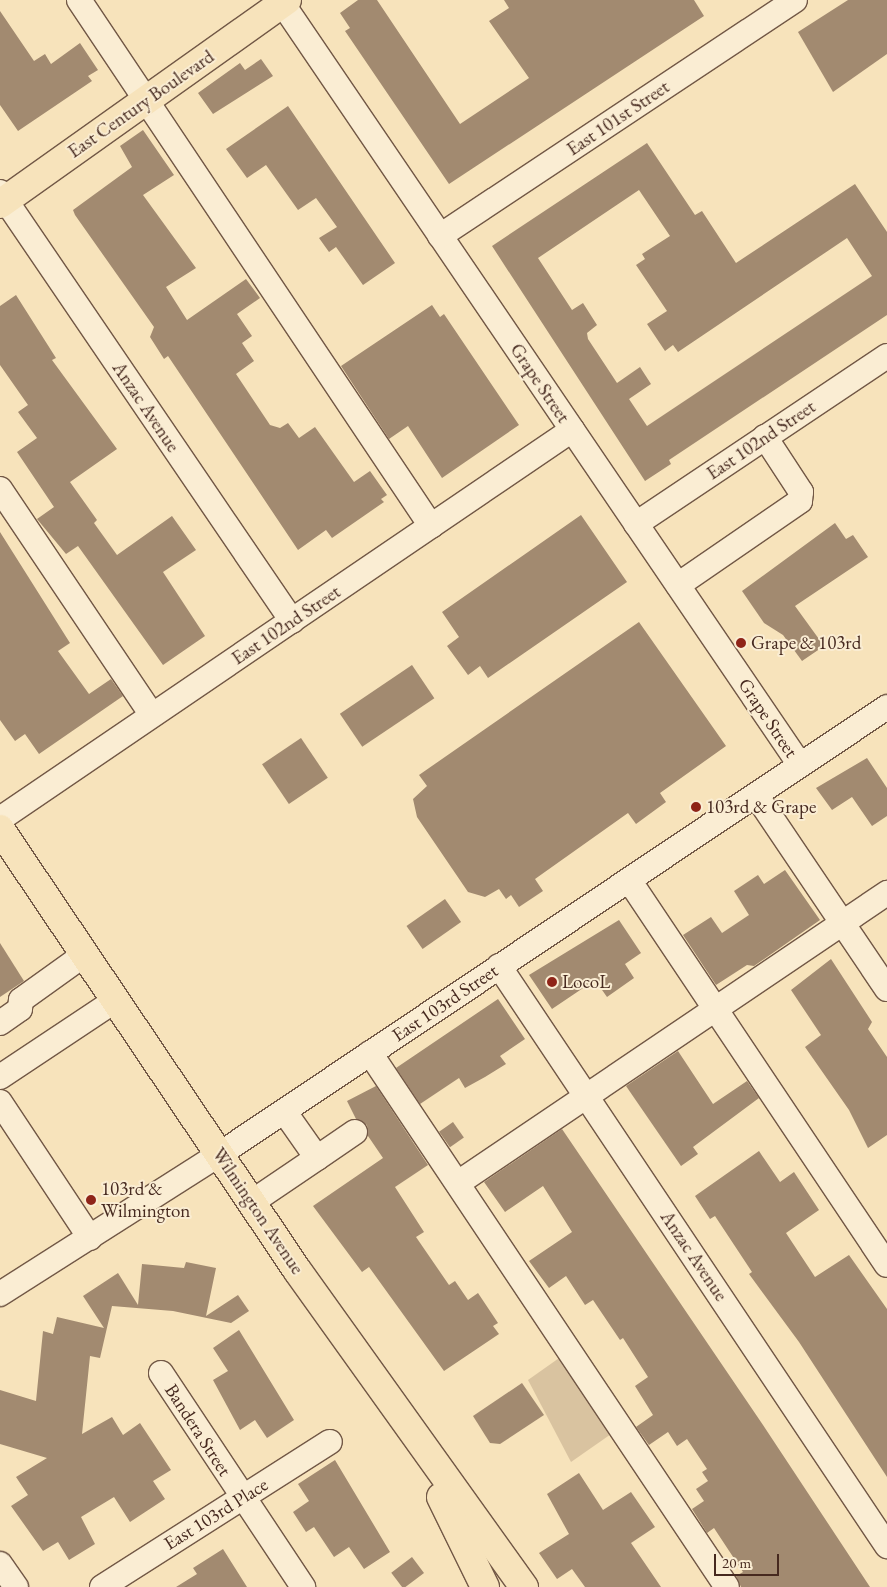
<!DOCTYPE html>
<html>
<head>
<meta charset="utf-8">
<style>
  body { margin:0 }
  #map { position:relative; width:887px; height:1587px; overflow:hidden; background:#f7e3bb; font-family:"EB Garamond",serif }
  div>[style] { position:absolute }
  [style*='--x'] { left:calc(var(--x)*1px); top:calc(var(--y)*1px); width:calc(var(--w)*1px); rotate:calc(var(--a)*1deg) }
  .green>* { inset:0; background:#d9c3a0 }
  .building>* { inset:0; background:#a28a70; transform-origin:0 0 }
  .roads { filter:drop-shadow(1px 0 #725846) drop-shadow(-1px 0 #725846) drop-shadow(0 1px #725846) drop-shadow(0 -1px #725846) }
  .minor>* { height:24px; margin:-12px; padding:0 12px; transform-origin:12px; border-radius:12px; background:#faedd3 }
  .major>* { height:28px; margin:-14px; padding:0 14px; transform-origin:14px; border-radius:14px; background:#f7e3bb }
  .dots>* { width:14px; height:14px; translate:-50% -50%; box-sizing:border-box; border:2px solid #faedd3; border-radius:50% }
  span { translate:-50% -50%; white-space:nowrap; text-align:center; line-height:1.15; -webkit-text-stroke:4px #faedd3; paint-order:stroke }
  .street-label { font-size:19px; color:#46291f }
  .poi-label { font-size:19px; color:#46291f }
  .left { translate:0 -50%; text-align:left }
  .scale { position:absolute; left:714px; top:1554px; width:65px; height:22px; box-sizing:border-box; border:2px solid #46291f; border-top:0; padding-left:6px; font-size:15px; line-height:18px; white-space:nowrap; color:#46291f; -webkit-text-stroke:4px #faedd3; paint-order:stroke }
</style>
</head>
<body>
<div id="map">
  <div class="green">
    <i style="clip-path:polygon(562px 1356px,614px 1432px,571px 1462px,528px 1380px)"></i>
  </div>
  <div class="building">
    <i style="clip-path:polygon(358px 0,377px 0,460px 124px,529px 78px,489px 21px,509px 8px,504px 0,694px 0,704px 16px,449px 184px,345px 31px,350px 28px,340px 13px)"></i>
    <i style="clip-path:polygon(848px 0,887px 0,887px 54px,833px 92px,798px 32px)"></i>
    <i style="clip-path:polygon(0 11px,34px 61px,45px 54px,51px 64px,80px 43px,98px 70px,88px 76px,92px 81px,18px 131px,0 105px)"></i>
    <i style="clip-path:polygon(261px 59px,273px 76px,213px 114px,198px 93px,240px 63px,245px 70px)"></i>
    <i style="clip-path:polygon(288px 106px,395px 263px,363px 285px,336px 247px,329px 252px,319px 238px,337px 227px,316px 198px,298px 210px,266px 165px,247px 178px,226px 149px)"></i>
    <i style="clip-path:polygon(143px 130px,174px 175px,143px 195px,196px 268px,166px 287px,187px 320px,246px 279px,260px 298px,237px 314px,252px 336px,242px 343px,254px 361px,236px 374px,270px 425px,280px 428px,288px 423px,299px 438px,315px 427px,354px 482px,370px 471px,387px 495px,381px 499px,384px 502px,332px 538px,326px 530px,298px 550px,168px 356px,164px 359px,150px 337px,154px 327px,75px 215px,73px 210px,132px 167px,120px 146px)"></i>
    <i style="clip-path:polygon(evenodd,647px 143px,695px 215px,702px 211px,736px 263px,855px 184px,887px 232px,887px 315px,669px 460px,671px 464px,645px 481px,492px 246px,647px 143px,639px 190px,670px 236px,642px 254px,645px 259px,636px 265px,667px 311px,647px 324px,665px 351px,673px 345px,678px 352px,847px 238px,872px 276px,647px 426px,629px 399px,651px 384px,640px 367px,617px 383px,588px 339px,587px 333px,597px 325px,583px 303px,572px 310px,538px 258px,639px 190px)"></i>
    <i style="clip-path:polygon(16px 295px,56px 358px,52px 360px,117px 449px,70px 482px,97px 520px,94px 523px,117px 555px,172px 516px,196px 550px,163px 572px,205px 636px,163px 665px,78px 546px,66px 554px,37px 519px,54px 507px,17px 452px,37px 438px,18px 412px,28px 405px,0 365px,0 306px)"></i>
    <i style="clip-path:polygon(432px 305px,440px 317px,444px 314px,519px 425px,442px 478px,408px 426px,389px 439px,341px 366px)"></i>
    <i style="clip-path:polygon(581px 515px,627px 582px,488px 678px,480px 666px,468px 675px,447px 646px,459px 637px,442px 612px)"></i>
    <i style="clip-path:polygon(835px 523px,846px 539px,853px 535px,868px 557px,795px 606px,824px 646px,802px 661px,783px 635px,764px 623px,742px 591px)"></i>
    <i style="clip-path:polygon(0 532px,70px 643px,58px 651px,89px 694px,111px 679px,123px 696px,39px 754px,25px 734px,15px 741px,0 720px)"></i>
    <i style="clip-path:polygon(639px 622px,726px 746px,660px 793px,666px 802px,636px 824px,628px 813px,535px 879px,543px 891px,519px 907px,511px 895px,506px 899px,499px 889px,485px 897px,468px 892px,417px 817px,413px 799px,427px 786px,419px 775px)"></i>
    <i style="left:412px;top:665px;width:40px;height:87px;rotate:56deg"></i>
    <i style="left:301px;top:738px;width:48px;height:47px;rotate:56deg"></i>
    <i style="clip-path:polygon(867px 758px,887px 788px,887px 816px,872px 826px,852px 797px,832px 810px,816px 788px)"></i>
    <i style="clip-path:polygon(785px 870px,820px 920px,754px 966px,747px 965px,716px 985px,683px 935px,711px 917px,722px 933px,749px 915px,734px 891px,758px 875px,764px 884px)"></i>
    <i style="left:445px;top:899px;width:28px;height:47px;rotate:55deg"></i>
    <i style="clip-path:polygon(619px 920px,641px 953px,625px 964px,634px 978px,607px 997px,595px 980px,552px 1009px,529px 975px)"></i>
    <i style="clip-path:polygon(0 943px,24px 981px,0 997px)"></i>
    <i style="clip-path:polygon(831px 959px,872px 1022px,868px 1029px,887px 1057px,887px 1135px,868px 1148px,849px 1110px,805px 1047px,821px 1035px,791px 990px)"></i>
    <i style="clip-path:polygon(498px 999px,525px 1039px,500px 1056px,506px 1064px,485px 1077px,465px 1088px,459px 1078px,420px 1104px,396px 1068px)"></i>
    <i style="clip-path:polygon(678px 1051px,713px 1104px,747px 1081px,759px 1098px,693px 1147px,698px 1154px,681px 1166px,626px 1086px)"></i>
    <i style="clip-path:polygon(376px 1086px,428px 1165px,395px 1187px,424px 1232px,416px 1237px,449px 1285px,455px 1281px,468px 1300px,478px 1293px,498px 1323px,493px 1326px,499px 1334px,444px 1371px,369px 1267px,362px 1272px,313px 1206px,383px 1158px,368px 1136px,367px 1125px,356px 1119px,347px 1101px)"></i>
    <i style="left:453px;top:1122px;width:19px;height:17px;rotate:55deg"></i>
    <i style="clip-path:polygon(562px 1129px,763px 1425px,870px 1587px,741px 1587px,736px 1576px,743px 1572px,714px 1528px,707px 1533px,692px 1509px,704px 1501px,696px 1489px,708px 1481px,702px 1472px,707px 1469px,687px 1439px,677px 1446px,668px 1432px,649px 1445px,636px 1427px,653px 1415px,635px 1386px,648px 1377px,623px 1338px,620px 1340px,593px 1300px,585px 1305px,566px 1276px,549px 1288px,529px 1261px,572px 1232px,543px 1186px,505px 1212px,484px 1182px)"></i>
    <i style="clip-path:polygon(759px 1151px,780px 1182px,794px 1172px,819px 1210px,786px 1233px,815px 1277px,849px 1255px,887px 1309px,887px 1477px,799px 1342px,749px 1274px,752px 1272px,715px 1216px,710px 1219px,695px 1196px)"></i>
    <i style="clip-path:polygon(186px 1262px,216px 1268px,206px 1316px,238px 1295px,249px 1311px,231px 1323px,173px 1311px,112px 1306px,100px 1358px,90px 1356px,82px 1434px,112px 1417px,123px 1435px,140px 1423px,171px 1470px,153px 1481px,165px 1499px,130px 1522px,114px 1497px,81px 1517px,95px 1544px,69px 1560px,58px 1542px,43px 1551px,11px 1506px,28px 1495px,16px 1477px,47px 1458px,0 1444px,0 1390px,36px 1401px,43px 1331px,53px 1334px,57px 1317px,104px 1328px,83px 1296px,118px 1273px,138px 1305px,142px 1264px,184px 1268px)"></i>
    <i style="clip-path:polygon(239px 1330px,294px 1420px,267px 1438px,255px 1420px,240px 1430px,213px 1380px,228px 1371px,213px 1348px)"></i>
    <i style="clip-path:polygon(522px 1383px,544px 1415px,500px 1444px,490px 1443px,473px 1416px)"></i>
    <i style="clip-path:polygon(335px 1460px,390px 1552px,364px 1569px,349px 1547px,334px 1557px,314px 1527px,306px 1532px,293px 1512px,309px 1501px,298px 1484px)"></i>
    <i style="clip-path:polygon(579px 1473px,603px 1510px,631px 1492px,655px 1527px,631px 1543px,661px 1587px,585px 1587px,572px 1569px,557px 1579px,539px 1553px,569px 1534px,547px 1494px)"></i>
    <i style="clip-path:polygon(223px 1549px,247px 1587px,176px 1587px,197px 1574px,193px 1568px)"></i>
    <i style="left:412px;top:1557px;width:20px;height:26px;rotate:53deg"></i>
  </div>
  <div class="roads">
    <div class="minor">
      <i style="--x:79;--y:0;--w:633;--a:56.21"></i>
      <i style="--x:280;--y:0;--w:925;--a:55.79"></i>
      <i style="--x:0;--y:192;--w:519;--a:55.76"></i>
      <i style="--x:440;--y:236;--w:426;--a:-33.6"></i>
      <i style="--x:0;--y:489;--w:272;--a:56.1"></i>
      <i style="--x:636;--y:524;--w:302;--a:-33.8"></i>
      <i style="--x:678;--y:585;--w:148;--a:-34.5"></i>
      <i style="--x:800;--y:501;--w:9;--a:-84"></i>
      <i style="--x:801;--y:492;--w:66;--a:-123.2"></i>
      <i style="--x:756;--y:795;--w:234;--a:56"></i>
      <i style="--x:0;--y:819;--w:692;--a:-34.22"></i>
      <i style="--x:629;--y:880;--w:463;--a:56.2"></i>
      <i style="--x:499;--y:966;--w:698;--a:56.22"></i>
      <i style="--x:0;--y:1023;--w:24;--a:-35"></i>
      <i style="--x:20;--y:1009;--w:9;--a:-84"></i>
      <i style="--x:21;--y:1000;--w:79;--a:-35.7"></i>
      <i style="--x:370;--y:1053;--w:642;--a:56.24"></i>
      <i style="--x:0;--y:1077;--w:139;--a:-33.6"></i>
      <i style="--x:0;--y:1102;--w:163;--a:56.5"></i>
      <i style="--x:317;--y:1158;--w:46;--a:-34.4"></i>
      <i style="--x:458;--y:1183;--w:518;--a:-34.06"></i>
      <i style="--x:252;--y:1202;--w:78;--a:-34.1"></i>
      <i style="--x:317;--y:1158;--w:57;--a:-125.1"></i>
      <i style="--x:0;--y:1294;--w:261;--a:-32.5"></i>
      <i style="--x:220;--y:1154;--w:803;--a:-33.83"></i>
      <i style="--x:161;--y:1373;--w:257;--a:56.4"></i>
      <i style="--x:0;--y:1564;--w:28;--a:55"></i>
      <i style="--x:102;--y:1587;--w:270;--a:-32.5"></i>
    </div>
    <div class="major">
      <i style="--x:0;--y:204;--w:352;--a:-35.4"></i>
      <i style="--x:0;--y:829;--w:532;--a:56.04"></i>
      <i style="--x:297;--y:1270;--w:390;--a:54.4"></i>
      <i style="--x:441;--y:1497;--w:100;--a:63.9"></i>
    </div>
  </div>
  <div class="dots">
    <i style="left:741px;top:643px;background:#8f2418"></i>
    <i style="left:696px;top:807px;background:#8f2418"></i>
    <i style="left:552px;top:982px;background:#8f2418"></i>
    <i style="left:91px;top:1200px;background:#8f2418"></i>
  </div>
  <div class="street-label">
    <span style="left:141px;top:104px;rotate:-35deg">East Century Boulevard</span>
    <span style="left:618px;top:118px;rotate:-34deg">East 101st Street</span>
    <span style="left:540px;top:383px;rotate:56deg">Grape Street</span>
    <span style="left:146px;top:407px;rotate:56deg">Anzac Avenue</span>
    <span style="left:761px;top:440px;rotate:-34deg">East 102nd Street</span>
    <span style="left:286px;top:625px;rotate:-34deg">East 102nd Street</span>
    <span style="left:768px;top:718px;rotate:56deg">Grape Street</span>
    <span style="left:445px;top:1003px;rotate:-34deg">East 103rd Street</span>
    <span style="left:258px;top:1211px;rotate:56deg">Wilmington Avenue</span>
    <span style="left:694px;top:1256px;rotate:56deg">Anzac Avenue</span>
    <span style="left:198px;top:1430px;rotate:57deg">Bandera Street</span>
    <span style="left:216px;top:1514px;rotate:-32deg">East 103rd Place</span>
  </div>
  <div class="poi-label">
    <span class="left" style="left:751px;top:643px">Grape &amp; 103rd</span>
    <span class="left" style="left:706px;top:807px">103rd &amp; Grape</span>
    <span class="left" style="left:562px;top:982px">LocoL</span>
    <span class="left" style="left:101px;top:1200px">103rd &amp;<br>Wilmington</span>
  </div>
  <div class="scale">20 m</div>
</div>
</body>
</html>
